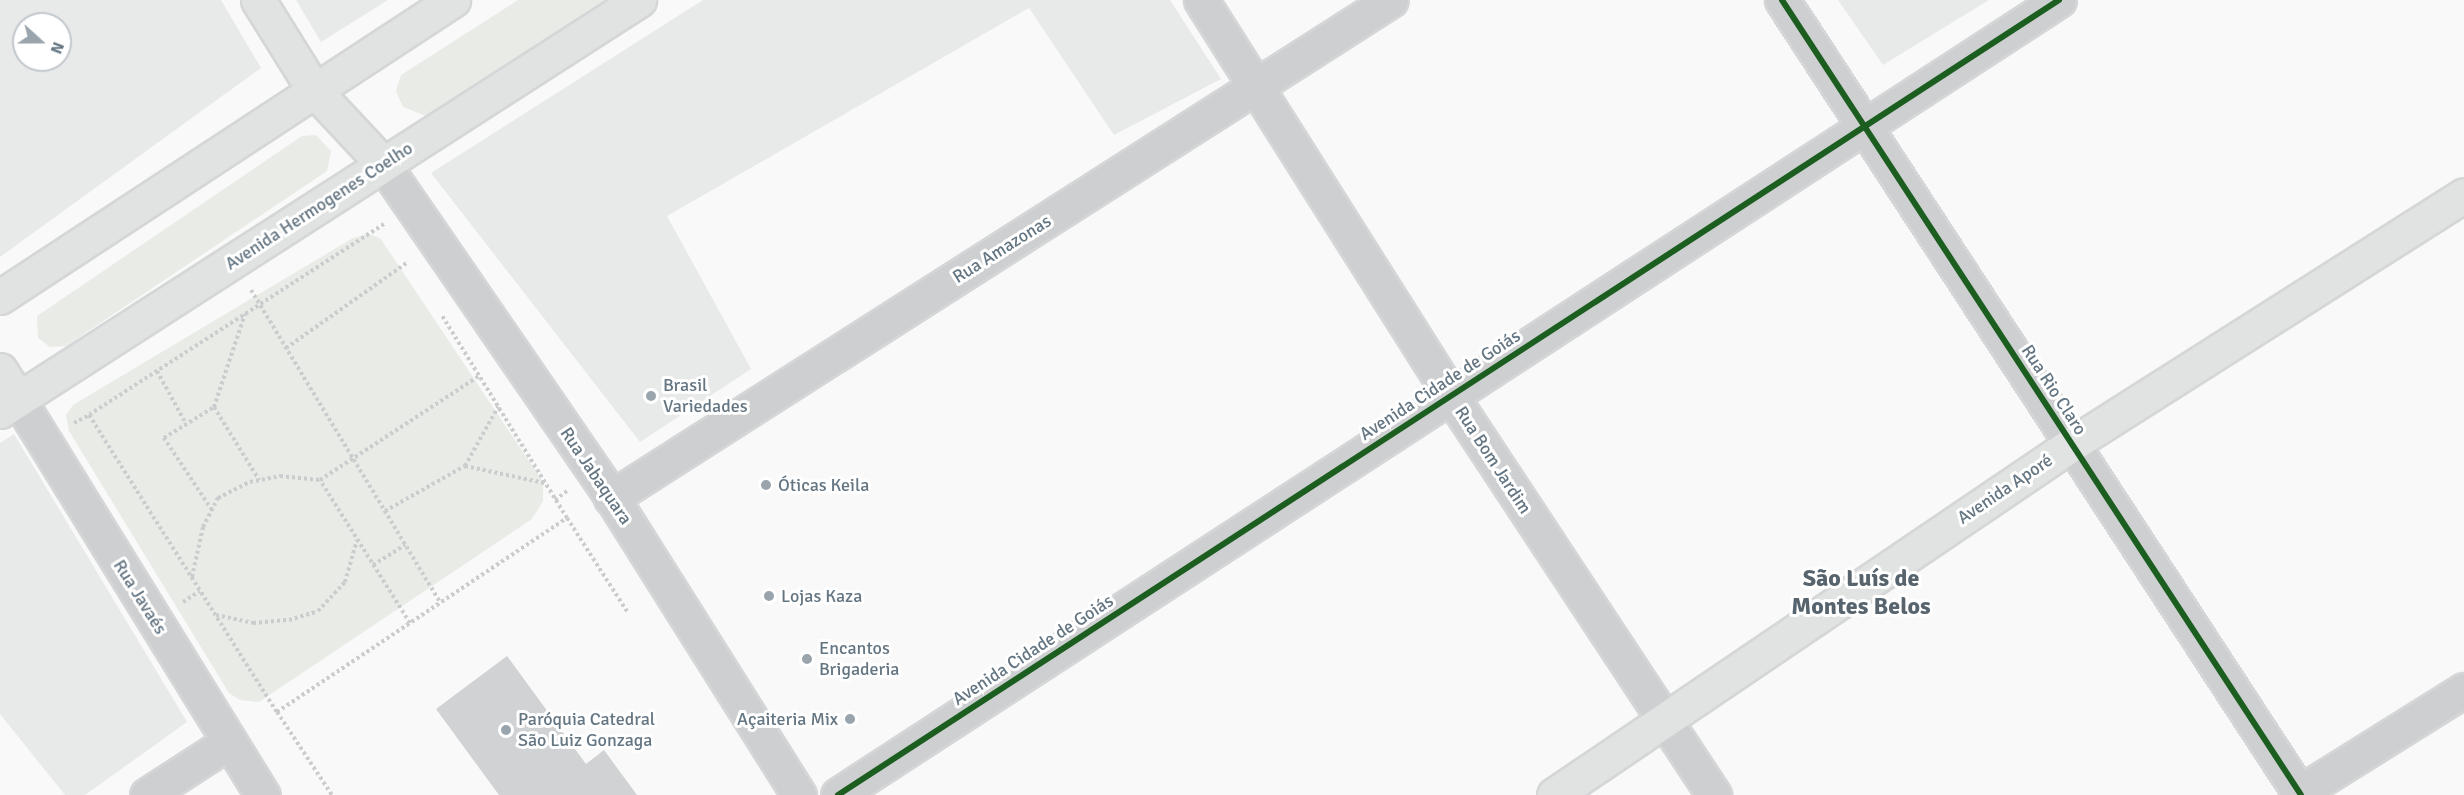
<!DOCTYPE html>
<html>
<head>
<meta charset="utf-8">
<style>
  body { margin:0 }
  #map { position:relative; width:2464px; height:795px; overflow:hidden; background:#f9f9f9; font-family:Signika,sans-serif }
  div>[style] { position:absolute }
  [style*='--x'] { left:calc(var(--x)*1px); top:calc(var(--y)*1px); width:calc(var(--w)*1px); rotate:calc(var(--a)*1deg) }
  .built>* { inset:0; background:#e8e9e9 }
  .green>* { inset:0; background:#e8ebe6 }
  .building>* { inset:0; background:#d0d2d3 }
  .path>* { height:4px; margin-top:-2px; transform-origin:0; background:repeating-linear-gradient(90deg,#cbcccd 0 3px,transparent 0 6px) }
  .roads { filter:drop-shadow(2px 0 #d5d6d7) drop-shadow(-2px 0 #d5d6d7) drop-shadow(0 2px #d5d6d7) drop-shadow(0 -2px #d5d6d7) }
  .minor>* { height:33px; margin:-16.5px; padding:0 16.5px; transform-origin:16.5px; border-radius:16.5px; background:#cecfd0 }
  .major>* { height:33px; margin:-16.5px; padding:0 16.5px; transform-origin:16.5px; border-radius:16.5px; background:#e1e2e2 }
  .cycleway>* { height:6px; margin:-3px; padding:0 3px; transform-origin:3px; border-radius:3px; background:#1b5e20 }
  .dots>* { width:16px; height:16px; translate:-50% -50%; box-sizing:border-box; border:3px solid #fff; border-radius:50% }
  span { translate:-50% -50%; white-space:nowrap; text-align:center; line-height:1.15; -webkit-text-stroke:6px #fff; paint-order:stroke }
  .street-label { font-size:18px; color:#657683 }
  .poi-label { font-size:18px; color:#657683 }
  .left { translate:0 -50%; text-align:left }
  .right { translate:-100% -50%; text-align:right }
  .district-label { font-size:24px; color:#57646e; font-weight:700 }
  .north { position:absolute; left:12px; top:12px; width:60px; height:60px; box-sizing:border-box; background:#fff; border:2px solid #c1c8cd; border-radius:50%; rotate:111deg; font-size:16px; font-weight:700; line-height:24px; text-align:center; color:#657683 }
  .north::after { content:''; display:block; margin:auto; width:21px; height:27px; background:#99a4ac; clip-path:polygon(50% 0,100% 100%,50% 72%,0 100%) }
</style>
</head>
<body>
<div id="map">
  <div class="built">
    <i style="clip-path:polygon(evenodd,0 0,221px 0,261px 68px,0 257px,0 0,24px 24px,60px 24px,60px 60px,24px 60px,24px 24px)"></i>
    <i style="clip-path:polygon(296px 0,388px 0,321px 42px)"></i>
    <i style="clip-path:polygon(703px 0,1170px 0,1221px 79px,1114px 135px,1029px 8px,667px 216px,751px 369px,640px 442px,431px 173px)"></i>
    <i style="clip-path:polygon(1838px 0,1989px 0,1883px 65px)"></i>
    <i style="clip-path:polygon(14px 434px,187px 722px,85px 795px,65px 795px,0 714px,0 443px)"></i>
  </div>
  <div class="green">
    <i style="clip-path:polygon(518px 0,605px 0,426px 116px,403px 107px,396px 91px,401px 75px)"></i>
    <i style="clip-path:polygon(316px 135px,331px 151px,327px 171px,66px 346px,50px 347px,38px 338px,37px 316px,302px 136px)"></i>
    <i style="clip-path:polygon(369px 234px,380px 238px,543px 482px,543px 501px,532px 519px,259px 702px,240px 700px,229px 693px,69px 431px,66px 415px,73px 405px,353px 238px)"></i>
  </div>
  <div class="building">
    <i style="clip-path:polygon(507px 656px,586px 764px,604px 750px,637px 795px,499px 795px,436px 709px)"></i>
  </div>
  <div class="path">
    <i style="--x:384;--y:224;--w:351;--a:147.1"></i>
    <i style="--x:89;--y:415;--w:352;--a:57.7"></i>
    <i style="--x:277;--y:712;--w:349;--a:-33.8"></i>
    <i style="--x:567;--y:518;--w:238;--a:-121.7"></i>
    <i style="--x:251;--y:290;--w:365;--a:58.8"></i>
    <i style="--x:286;--y:348;--w:149;--a:-35.2"></i>
    <i style="--x:157;--y:371;--w:60;--a:61.3"></i>
    <i style="--x:214;--y:407;--w:98;--a:-71.6"></i>
    <i style="--x:74;--y:423;--w:17;--a:-28"></i>
    <i style="--x:465;--y:466;--w:68;--a:-60.8"></i>
    <i style="--x:555;--y:500;--w:15;--a:-37"></i>
    <i style="--x:212;--y:510;--w:87;--a:-123.7"></i>
    <i style="--x:164;--y:438;--w:59;--a:-31.8"></i>
    <i style="--x:214;--y:407;--w:86;--a:58.3"></i>
    <i style="--x:385;--y:511;--w:92;--a:-29.4"></i>
    <i style="--x:465;--y:466;--w:81;--a:12.1"></i>
    <i style="--x:567;--y:518;--w:111;--a:57.2"></i>
    <i style="--x:373;--y:565;--w:38;--a:-32"></i>
    <i style="--x:192;--y:577;--w:51;--a:-77.6"></i>
    <i style="--x:203;--y:527;--w:33;--a:-63"></i>
    <i style="--x:218;--y:498;--w:36;--a:-27"></i>
    <i style="--x:250;--y:482;--w:31;--a:-11"></i>
    <i style="--x:280;--y:476;--w:40;--a:5.7"></i>
    <i style="--x:183;--y:602;--w:20;--a:-33"></i>
    <i style="--x:216;--y:615;--w:38;--a:12"></i>
    <i style="--x:253;--y:623;--w:36;--a:-5"></i>
    <i style="--x:289;--y:620;--w:30;--a:-17"></i>
    <i style="--x:318;--y:611;--w:40;--a:-47"></i>
    <i style="--x:345;--y:582;--w:44;--a:-74.1"></i>
    <i style="--x:410;--y:623;--w:169;--a:-122.2"></i>
    <i style="--x:320;--y:480;--w:190;--a:-33.2"></i>
    <i style="--x:277;--y:712;--w:100;--a:56.5"></i>
  </div>
  <div class="roads">
    <div class="minor">
      <i style="--x:1201;--y:0;--w:468;--a:57.7"></i>
      <i style="--x:1451;--y:396;--w:478;--a:56.6"></i>
      <i style="--x:1782;--y:0;--w:949;--a:56.86"></i>
      <i style="--x:383;--y:164;--w:392;--a:55.5"></i>
      <i style="--x:605;--y:487;--w:364;--a:57.8"></i>
      <i style="--x:18;--y:399;--w:466;--a:58.3"></i>
      <i style="--x:611;--y:498;--w:925;--a:-32.56"></i>
      <i style="--x:147;--y:795;--w:98;--a:-32.9"></i>
      <i style="--x:838;--y:795;--w:1457;--a:-33.07"></i>
      <i style="--x:2296;--y:795;--w:198;--a:-32"></i>
    </div>
    <div class="major">
      <i style="--x:258;--y:0;--w:106;--a:58.1"></i>
      <i style="--x:314;--y:90;--w:101;--a:47"></i>
      <i style="--x:0;--y:297;--w:542;--a:-33.25"></i>
      <i style="--x:0;--y:370;--w:34;--a:58"></i>
      <i style="--x:0;--y:411;--w:760;--a:-32.75"></i>
      <i style="--x:1554;--y:795;--w:626;--a:-34.12"></i>
      <i style="--x:2072;--y:444;--w:464;--a:-32.4"></i>
    </div>
  </div>
  <div class="cycleway">
    <i style="--x:1782;--y:0;--w:949;--a:56.86"></i>
    <i style="--x:838;--y:795;--w:1457;--a:-33.07"></i>
  </div>
  <div class="dots">
    <i style="left:651px;top:396px;background:#99a4ac"></i>
    <i style="left:766px;top:485px;background:#99a4ac"></i>
    <i style="left:769px;top:596px;background:#99a4ac"></i>
    <i style="left:807px;top:659px;background:#99a4ac"></i>
    <i style="left:850px;top:719px;background:#99a4ac"></i>
    <i style="left:506px;top:730px;background:#99a4ac"></i>
  </div>
  <div class="street-label">
    <span style="left:319px;top:206px;rotate:-33deg">Avenida Hermogenes Coelho</span>
    <span style="left:1002px;top:249px;rotate:-32deg">Rua Amazonas</span>
    <span style="left:1440px;top:385px;rotate:-33deg">Avenida Cidade de Goiás</span>
    <span style="left:2054px;top:390px;rotate:57deg">Rua Rio Claro</span>
    <span style="left:1493px;top:460px;rotate:57deg">Rua Bom Jardim</span>
    <span style="left:596px;top:476px;rotate:56deg">Rua Jabaquara</span>
    <span style="left:2005px;top:489px;rotate:-34deg">Avenida Aporé</span>
    <span style="left:140px;top:597px;rotate:58deg">Rua Javaés</span>
    <span style="left:1033px;top:650px;rotate:-33deg">Avenida Cidade de Goiás</span>
  </div>
  <div class="poi-label">
    <span class="left" style="left:663px;top:396px">Brasil<br>Variedades</span>
    <span class="left" style="left:778px;top:485px">Óticas Keila</span>
    <span class="left" style="left:781px;top:596px">Lojas Kaza</span>
    <span class="left" style="left:819px;top:659px">Encantos<br>Brigaderia</span>
    <span class="right" style="left:838px;top:719px">Açaiteria Mix</span>
    <span class="left" style="left:518px;top:730px">Paróquia Catedral<br>São Luiz Gonzaga</span>
  </div>
  <div class="district-label">
    <span style="left:1861px;top:593px">São Luís de<br>Montes Belos</span>
  </div>
  <div class="north">N</div>
</div>
</body>
</html>
